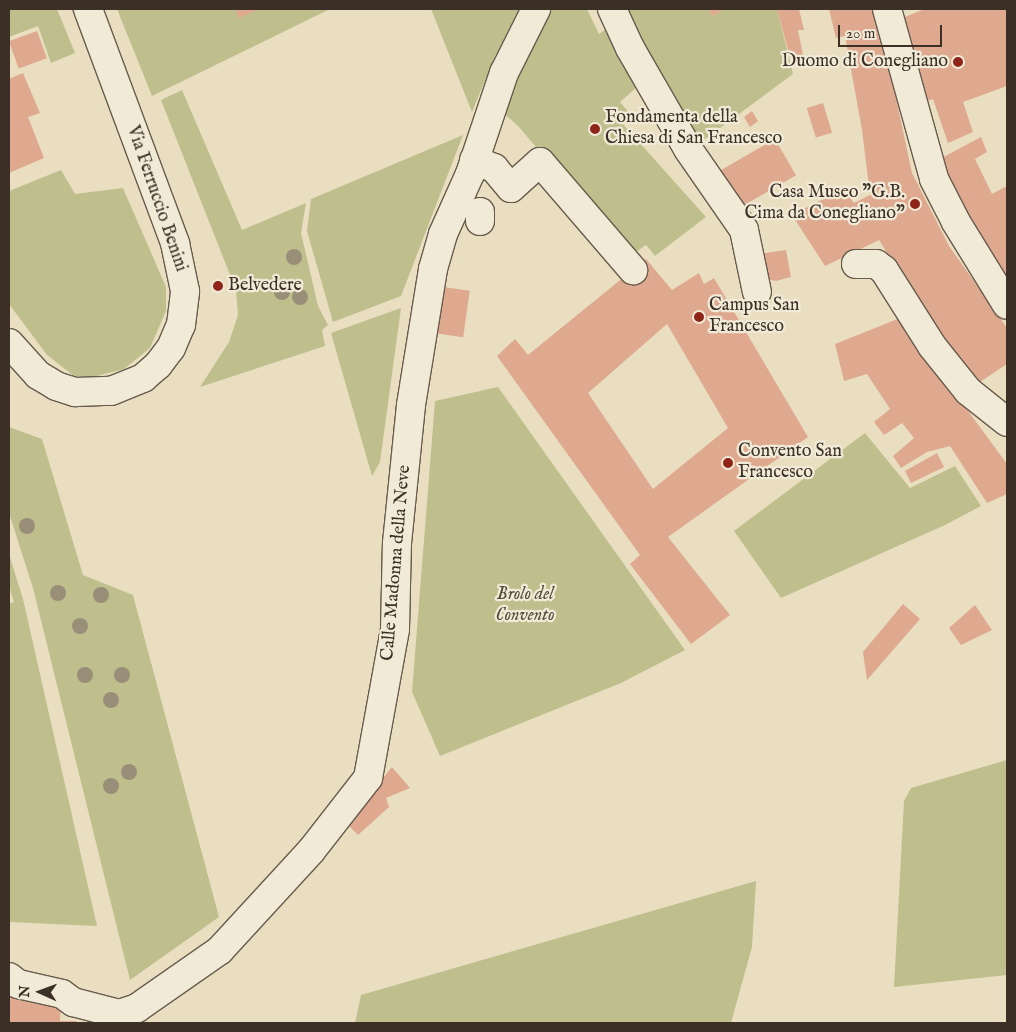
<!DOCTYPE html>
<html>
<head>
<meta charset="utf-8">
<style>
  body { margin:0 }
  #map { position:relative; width:1016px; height:1032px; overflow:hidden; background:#eadec1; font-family:"IM FELL English",serif }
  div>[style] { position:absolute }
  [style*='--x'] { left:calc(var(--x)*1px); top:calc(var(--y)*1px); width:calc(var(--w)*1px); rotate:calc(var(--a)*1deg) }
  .green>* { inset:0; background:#bfbf8d }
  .building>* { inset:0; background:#dea98f; transform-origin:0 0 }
  .roads { filter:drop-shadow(1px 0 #685b4d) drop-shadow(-1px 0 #685b4d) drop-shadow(0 1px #685b4d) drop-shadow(0 -1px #685b4d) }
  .pedestrian>* { height:28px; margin:-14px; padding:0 14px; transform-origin:14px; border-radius:14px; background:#f1ead7 }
  .minor>* { height:28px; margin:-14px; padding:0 14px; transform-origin:14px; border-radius:14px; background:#f1ead7 }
  .trees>* { width:16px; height:16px; margin:-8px; border-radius:50%; background:#998e77 }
  .dots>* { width:14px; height:14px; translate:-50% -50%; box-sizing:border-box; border:2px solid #f1ead7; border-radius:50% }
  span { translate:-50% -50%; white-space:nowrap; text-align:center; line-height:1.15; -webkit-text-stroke:4.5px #f1ead7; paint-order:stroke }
  .poi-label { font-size:18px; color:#3c2f26 }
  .right { translate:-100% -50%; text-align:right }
  .left { translate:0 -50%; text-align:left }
  .street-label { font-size:18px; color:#3c2f26 }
  .park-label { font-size:18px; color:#564c3b; font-style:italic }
  .frame { position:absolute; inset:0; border:10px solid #3c2f26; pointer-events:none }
  .north { position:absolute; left:15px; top:967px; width:50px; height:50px; -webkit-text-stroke:4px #f1ead7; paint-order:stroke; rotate:272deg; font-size:14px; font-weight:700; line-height:20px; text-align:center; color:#3c2f26 }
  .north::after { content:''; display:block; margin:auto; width:18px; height:22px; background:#3c2f26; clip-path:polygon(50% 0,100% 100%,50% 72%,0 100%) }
  .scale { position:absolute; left:838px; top:25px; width:104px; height:22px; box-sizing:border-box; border:2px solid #3c2f26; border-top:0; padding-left:6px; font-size:15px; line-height:18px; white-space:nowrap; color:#3c2f26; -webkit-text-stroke:4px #f1ead7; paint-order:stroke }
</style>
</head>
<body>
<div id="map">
  <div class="green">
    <i style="clip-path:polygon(9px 9px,57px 9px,75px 53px,51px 63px,38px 26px,9px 37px)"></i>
    <i style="clip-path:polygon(117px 9px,330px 9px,152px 96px)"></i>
    <i style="clip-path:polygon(431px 9px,522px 9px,496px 54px,472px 112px)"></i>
    <i style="clip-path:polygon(553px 9px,587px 9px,599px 34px,609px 27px,637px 87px,620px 102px,630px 114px,621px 122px,706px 217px,655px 256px,646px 245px,629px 257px,519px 127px,499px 109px,514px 67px)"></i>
    <i style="clip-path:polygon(624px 9px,709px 9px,712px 16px,725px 9px,777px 9px,793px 74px,697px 145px)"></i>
    <i style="clip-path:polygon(182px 90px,242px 230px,306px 203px,301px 233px,318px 306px,328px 325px,322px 330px,325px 346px,200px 387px,229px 342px,238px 315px,236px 290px,161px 100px)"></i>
    <i style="clip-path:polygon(463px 135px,401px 296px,333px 322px,307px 231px,311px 199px)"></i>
    <i style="clip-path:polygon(61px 170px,75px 194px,123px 188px,166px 287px,166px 311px,150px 348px,124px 369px,93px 377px,74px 376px,47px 355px,9px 304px,9px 191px)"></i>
    <i style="clip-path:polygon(401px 308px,380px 462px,372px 476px,331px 333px)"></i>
    <i style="clip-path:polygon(498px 387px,685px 650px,621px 683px,440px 756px,412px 692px,435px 401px)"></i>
    <i style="clip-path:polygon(9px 427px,42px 439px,83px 575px,133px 595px,219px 917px,130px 980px,33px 588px,9px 513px)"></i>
    <i style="clip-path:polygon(865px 433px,910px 488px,955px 466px,981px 506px,945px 525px,781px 598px,734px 531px)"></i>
    <i style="clip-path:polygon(9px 554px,23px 599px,97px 926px,9px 922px,9px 604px,14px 602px,9px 586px)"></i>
    <i style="clip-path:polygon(1007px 760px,1007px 975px,894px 987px,904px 801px,911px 788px)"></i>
    <i style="clip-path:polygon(756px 881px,752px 947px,731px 1023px,355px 1023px,361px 995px)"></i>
  </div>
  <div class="building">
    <i style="clip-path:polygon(235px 9px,259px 9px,239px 18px)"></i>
    <i style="clip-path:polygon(709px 9px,725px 9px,712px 16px)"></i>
    <i style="clip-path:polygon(777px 9px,799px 9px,804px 30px,798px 30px,803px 55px,790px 57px)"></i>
    <i style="clip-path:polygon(825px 9px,877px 9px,912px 173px,949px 246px,1007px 328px,1007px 364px,977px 384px,931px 324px,879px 240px,825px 266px,792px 215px,843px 189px,854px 203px,870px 195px,862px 130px,845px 36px,836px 38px,829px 9px)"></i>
    <i style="clip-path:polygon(925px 9px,1007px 9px,1007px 86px,963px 102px,973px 132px,948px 143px,933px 99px,921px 103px,897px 20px)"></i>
    <i style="left:37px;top:31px;width:29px;height:30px;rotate:70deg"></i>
    <i style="clip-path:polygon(23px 73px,40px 113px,28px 117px,44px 158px,9px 173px,9px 79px)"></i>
    <i style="left:823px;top:103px;width:31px;height:17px;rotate:73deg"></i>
    <i style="clip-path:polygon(752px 111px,758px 121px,750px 127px,744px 117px)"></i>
    <i style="clip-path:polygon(981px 137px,987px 152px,975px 159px,992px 194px,1007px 186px,1007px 286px,936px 161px)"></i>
    <i style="left:775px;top:139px;width:42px;height:68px;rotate:60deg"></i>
    <i style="clip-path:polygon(786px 250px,791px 277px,776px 281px,766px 279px,759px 254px)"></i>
    <i style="clip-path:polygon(evenodd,646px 259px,672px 290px,699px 273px,704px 284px,714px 278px,808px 437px,668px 537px,730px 615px,691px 644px,630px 564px,640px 555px,497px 356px,515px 339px,528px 355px,646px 259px,667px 324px,728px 428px,653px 489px,588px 393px,667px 324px)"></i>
    <i style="left:443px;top:287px;width:27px;height:47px;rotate:8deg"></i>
    <i style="clip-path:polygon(900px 318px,1007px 464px,1007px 494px,987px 503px,950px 446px,927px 452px,901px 468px,893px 456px,914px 438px,902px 423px,884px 435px,874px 422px,890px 409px,867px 374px,844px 381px,835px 344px)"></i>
    <i style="clip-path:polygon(937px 453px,944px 467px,911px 483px,905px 471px)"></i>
    <i style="clip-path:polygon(903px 604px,920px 619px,867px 680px,863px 652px)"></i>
    <i style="clip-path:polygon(975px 605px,992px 630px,961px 645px,949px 628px)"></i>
    <i style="clip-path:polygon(392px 767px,410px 788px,386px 798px,389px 807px,358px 835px,346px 823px)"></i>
    <i style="clip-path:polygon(9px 991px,61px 996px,60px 1021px,76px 1021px,77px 1023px,9px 1023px)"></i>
  </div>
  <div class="roads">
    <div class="pedestrian">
      <i style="--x:474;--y:160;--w:22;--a:22"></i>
      <i style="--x:494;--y:168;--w:26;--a:50"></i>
      <i style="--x:511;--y:188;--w:39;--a:-42"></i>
      <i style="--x:540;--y:162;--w:143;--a:49.3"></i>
      <i style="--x:480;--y:221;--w:9;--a:-90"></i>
      <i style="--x:856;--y:264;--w:20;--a:0"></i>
      <i style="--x:876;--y:264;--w:10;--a:37"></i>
      <i style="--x:884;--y:270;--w:90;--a:57.7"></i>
      <i style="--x:932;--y:346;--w:58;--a:51.3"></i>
      <i style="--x:968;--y:391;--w:50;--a:38.5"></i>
      <i style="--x:9;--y:977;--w:11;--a:38"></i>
      <i style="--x:18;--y:984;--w:45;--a:12.8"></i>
      <i style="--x:62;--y:994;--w:14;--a:36"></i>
      <i style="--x:73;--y:1002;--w:48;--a:14.6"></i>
      <i style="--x:119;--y:1014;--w:19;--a:-18"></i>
      <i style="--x:137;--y:1008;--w:101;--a:-34.9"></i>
      <i style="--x:220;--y:950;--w:134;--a:-47.4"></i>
      <i style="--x:311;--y:851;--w:93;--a:-52"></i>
      <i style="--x:368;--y:778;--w:151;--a:-79.7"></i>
      <i style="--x:395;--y:629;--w:86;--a:-88.7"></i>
      <i style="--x:397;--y:543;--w:139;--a:-84.2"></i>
      <i style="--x:411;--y:405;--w:138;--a:-80.8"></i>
      <i style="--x:433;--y:269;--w:36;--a:-74"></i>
      <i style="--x:443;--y:234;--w:66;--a:-65.8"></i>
      <i style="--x:470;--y:174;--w:107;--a:-71.4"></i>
      <i style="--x:504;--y:73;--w:72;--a:-63.4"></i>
    </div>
    <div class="minor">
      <i style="--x:612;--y:9;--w:43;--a:65.2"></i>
      <i style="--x:630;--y:48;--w:116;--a:60.1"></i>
      <i style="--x:688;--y:149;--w:98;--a:55.3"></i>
      <i style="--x:744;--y:230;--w:63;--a:78.2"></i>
      <i style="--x:887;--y:9;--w:176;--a:74.5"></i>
      <i style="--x:934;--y:179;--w:48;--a:62.9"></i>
      <i style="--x:956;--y:222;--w:97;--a:58.4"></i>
      <i style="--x:9;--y:343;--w:43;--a:47.8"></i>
      <i style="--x:38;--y:375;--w:21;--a:31"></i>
      <i style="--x:56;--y:386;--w:20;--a:18"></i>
      <i style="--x:75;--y:392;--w:36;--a:-2"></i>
      <i style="--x:111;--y:391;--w:35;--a:-22"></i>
      <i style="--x:143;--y:378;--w:20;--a:-41"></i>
      <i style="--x:158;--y:365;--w:21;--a:-53"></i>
      <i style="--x:171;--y:348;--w:25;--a:-67"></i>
      <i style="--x:181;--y:325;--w:34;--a:-83"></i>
      <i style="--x:185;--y:291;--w:49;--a:-101.8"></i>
      <i style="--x:175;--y:243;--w:250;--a:-110.4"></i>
    </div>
  </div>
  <div class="trees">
    <i style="left:294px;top:257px"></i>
    <i style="left:282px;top:292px"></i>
    <i style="left:300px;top:297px"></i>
    <i style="left:27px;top:526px"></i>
    <i style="left:58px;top:593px"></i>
    <i style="left:101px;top:595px"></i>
    <i style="left:80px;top:626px"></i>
    <i style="left:85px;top:675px"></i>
    <i style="left:122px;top:675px"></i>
    <i style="left:111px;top:700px"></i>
    <i style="left:129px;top:772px"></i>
    <i style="left:111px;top:786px"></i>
  </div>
  <div class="dots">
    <i style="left:958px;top:62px;background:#8f2418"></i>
    <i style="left:595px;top:129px;background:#8f2418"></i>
    <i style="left:915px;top:204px;background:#8f2418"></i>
    <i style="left:218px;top:286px;background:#8f2418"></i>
    <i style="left:699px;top:317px;background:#8f2418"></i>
    <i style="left:728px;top:463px;background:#8f2418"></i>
  </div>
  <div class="poi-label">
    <span class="right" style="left:948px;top:62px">Duomo di Conegliano</span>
    <span class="left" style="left:605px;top:129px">Fondamenta della<br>Chiesa di San Francesco</span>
    <span class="right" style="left:905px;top:204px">Casa Museo "G.B.<br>Cima da Conegliano"</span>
    <span class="left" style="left:228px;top:286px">Belvedere</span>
    <span class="left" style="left:709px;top:317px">Campus San<br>Francesco</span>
    <span class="left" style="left:738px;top:463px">Convento San<br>Francesco</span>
  </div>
  <div class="street-label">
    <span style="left:156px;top:199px;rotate:71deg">Via Ferruccio Benini</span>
    <span style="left:397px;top:563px;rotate:-85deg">Calle Madonna della Neve</span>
  </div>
  <div class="park-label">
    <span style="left:525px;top:606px">Brolo del<br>Convento</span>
  </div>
  <div class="frame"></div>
  <div class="north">N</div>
  <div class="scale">20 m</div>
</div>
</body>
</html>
